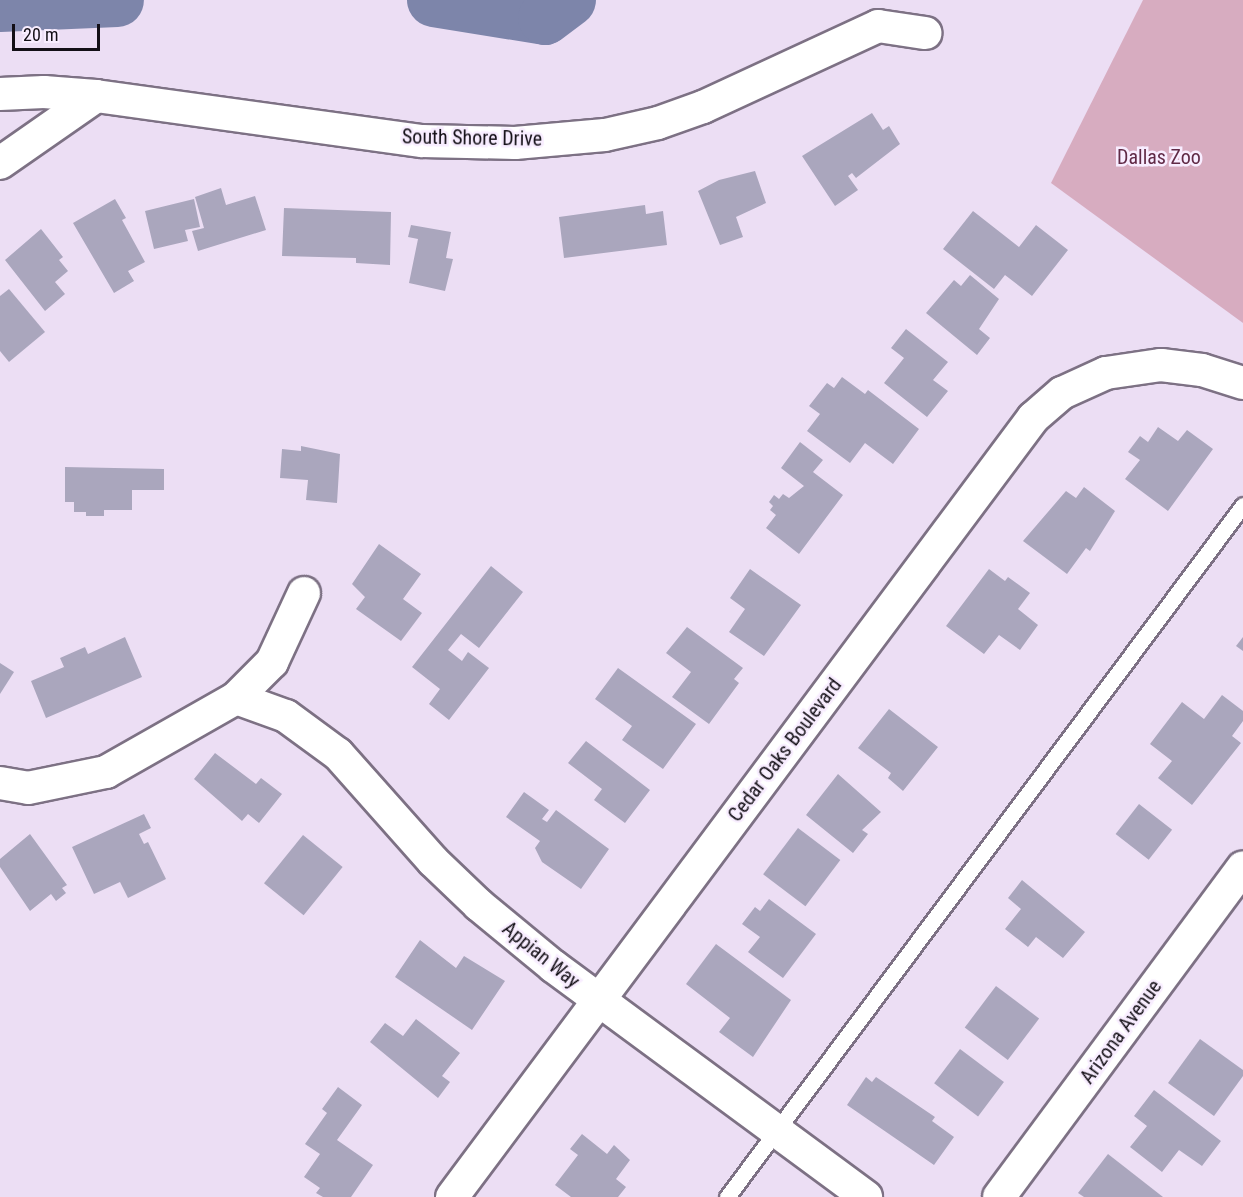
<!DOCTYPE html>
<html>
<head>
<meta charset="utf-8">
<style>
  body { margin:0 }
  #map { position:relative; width:1243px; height:1197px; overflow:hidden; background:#ecdef4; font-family:"Roboto Condensed",sans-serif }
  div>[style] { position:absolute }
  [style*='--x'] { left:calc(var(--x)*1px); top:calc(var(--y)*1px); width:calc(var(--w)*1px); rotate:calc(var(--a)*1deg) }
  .green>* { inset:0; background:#d7acc0 }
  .river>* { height:54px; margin:-27px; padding:0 27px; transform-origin:27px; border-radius:27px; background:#7d85aa }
  .building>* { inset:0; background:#aaa6bd; transform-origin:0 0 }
  .roads { filter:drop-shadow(2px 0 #7d7184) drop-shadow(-2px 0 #7d7184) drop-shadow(0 2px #7d7184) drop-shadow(0 -2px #7d7184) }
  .lane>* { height:15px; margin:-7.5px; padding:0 7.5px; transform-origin:7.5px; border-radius:7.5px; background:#fff }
  .street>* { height:32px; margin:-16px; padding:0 16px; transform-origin:16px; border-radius:16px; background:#fff }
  span { translate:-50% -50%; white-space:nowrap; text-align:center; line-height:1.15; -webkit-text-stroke:5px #f8edff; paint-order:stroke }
  .street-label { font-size:20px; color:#130f16 }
  .park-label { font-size:20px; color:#602a46 }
  .scale { position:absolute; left:12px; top:24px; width:88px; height:27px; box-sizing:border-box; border:3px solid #130f16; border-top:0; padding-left:8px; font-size:18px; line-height:21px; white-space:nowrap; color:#130f16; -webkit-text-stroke:4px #f8edff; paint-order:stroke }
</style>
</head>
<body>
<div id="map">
  <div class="green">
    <i style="clip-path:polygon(1143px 0,1243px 0,1243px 323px,1051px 183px)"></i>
  </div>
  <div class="river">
    <i style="--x:434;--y:0;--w:112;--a:9.2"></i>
    <i style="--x:545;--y:18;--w:30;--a:-37"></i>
    <i style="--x:0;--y:5;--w:117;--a:-2.4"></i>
  </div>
  <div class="building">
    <i style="clip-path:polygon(872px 113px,883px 130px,889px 126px,900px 144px,856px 178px,852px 173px,848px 176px,858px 190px,835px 206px,802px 156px)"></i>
    <i style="clip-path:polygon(755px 171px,766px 203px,736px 217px,743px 237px,720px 245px,698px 191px,719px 180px)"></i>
    <i style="clip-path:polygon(221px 188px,226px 205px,255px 196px,266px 230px,198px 251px,192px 231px,204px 228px,195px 197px)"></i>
    <i style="clip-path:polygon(115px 199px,126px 218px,122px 220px,145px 262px,128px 271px,134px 281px,114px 293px,73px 223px)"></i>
    <i style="clip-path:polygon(194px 199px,200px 227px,185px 230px,188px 241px,154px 249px,145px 211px)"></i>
    <i style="clip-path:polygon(645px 205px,646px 214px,663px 211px,667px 245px,564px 258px,559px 217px)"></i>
    <i style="clip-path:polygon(284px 208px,391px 212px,390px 265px,356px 263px,356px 258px,282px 256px)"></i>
    <i style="clip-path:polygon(973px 211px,1019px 247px,1036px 225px,1068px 250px,1032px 296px,1005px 275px,994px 289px,943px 249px)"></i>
    <i style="clip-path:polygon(411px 225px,451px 232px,446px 258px,453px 259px,445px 291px,409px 283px,418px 239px,408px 237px)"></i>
    <i style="clip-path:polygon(41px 229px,63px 257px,59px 260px,68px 271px,55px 282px,65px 294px,45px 311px,5px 260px)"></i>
    <i style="clip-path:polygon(970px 275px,999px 299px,979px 329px,990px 338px,977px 355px,926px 313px,954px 280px,961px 286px)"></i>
    <i style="clip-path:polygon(9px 289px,45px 332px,9px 362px,0 351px,0 296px)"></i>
    <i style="clip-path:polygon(906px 329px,948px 362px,933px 380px,948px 391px,927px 417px,884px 383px,904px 358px,891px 348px)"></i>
    <i style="clip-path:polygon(842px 377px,865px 394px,868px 390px,919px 429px,893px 464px,865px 443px,850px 463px,807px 431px,820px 414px,809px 406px,827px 383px,834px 388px)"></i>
    <i style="clip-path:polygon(1158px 427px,1178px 441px,1187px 430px,1213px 449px,1168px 511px,1125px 479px,1140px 460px,1128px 452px,1140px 436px,1148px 442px)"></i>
    <i style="clip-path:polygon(800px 442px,823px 460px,813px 472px,843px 495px,799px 554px,766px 528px,776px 515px,770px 510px,773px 506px,769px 502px,774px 495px,779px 499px,783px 494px,789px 498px,804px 486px,781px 468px)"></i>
    <i style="clip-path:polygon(301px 446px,340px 454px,337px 503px,306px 500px,308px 480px,280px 478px,282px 449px,301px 451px)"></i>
    <i style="clip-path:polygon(65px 467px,164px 469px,164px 490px,132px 490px,132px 510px,104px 510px,104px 516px,86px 516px,86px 512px,74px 512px,74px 502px,65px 502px)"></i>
    <i style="clip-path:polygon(1084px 487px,1115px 511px,1090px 551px,1086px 548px,1067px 574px,1023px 541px,1066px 491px,1076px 498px)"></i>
    <i style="clip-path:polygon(379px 544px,421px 574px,403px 599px,422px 613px,401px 641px,356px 609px,365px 597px,352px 584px)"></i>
    <i style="clip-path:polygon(491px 566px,523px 592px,479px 648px,461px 634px,448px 650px,462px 661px,468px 652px,489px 668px,449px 720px,429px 704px,440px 689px,412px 667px)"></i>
    <i style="clip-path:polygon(750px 569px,801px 605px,764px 656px,729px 632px,745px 609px,730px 598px)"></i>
    <i style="clip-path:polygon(989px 569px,1005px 581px,1008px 577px,1030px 593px,1018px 609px,1038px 625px,1020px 650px,999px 635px,984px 654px,946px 626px)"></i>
    <i style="clip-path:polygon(687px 627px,743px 668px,734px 679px,739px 683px,709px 724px,672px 697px,691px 672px,666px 653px)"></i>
    <i style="clip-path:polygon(125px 637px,142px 677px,46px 718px,31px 681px,64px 667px,60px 658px,85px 647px,88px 654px)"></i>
    <i style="clip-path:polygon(1243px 637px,1243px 651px,1236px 646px)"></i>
    <i style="clip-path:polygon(0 663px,14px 672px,0 694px)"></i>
    <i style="clip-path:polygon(618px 668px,696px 724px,663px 769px,622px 740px,632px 726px,595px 699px)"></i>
    <i style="clip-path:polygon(1222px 695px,1243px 711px,1243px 721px,1232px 736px,1241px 743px,1192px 805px,1158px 778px,1172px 761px,1150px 744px,1182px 702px,1204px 719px)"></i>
    <i style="clip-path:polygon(889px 709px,938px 747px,903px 791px,888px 778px,891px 773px,858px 748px)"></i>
    <i style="clip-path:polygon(586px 741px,650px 790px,625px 823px,594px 800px,602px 789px,568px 763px)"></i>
    <i style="clip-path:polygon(215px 753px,256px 784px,261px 778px,282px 794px,259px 823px,248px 814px,242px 821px,194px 779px)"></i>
    <i style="clip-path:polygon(838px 774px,881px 812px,862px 830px,868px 834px,853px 853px,806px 815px)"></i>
    <i style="clip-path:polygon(524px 792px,549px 810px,542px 819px,547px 822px,556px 810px,609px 849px,581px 889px,542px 862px,535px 848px,540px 841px,506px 817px)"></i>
    <i style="left:1139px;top:804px;width:42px;height:38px;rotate:38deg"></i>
    <i style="clip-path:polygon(144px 814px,151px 828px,139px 834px,144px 844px,148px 842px,166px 879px,128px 898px,120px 882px,94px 894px,72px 847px)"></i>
    <i style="left:798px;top:828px;width:53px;height:58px;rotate:37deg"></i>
    <i style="clip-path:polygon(30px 834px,67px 885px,62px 888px,66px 893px,56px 901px,51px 894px,30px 911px,0 867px,0 859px)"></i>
    <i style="left:303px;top:835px;width:51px;height:62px;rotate:39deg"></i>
    <i style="clip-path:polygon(1022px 880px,1085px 932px,1063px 958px,1036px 937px,1028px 947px,1005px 929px,1021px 909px,1008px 898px)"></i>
    <i style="clip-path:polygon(769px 899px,816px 934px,783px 978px,748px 952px,760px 937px,742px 924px,755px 907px,760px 911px)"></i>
    <i style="clip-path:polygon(420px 940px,456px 968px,464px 956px,505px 981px,472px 1030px,395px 977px)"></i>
    <i style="clip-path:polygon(716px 944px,791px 1000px,753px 1057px,719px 1032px,730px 1018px,686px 984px)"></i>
    <i style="left:996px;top:986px;width:54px;height:52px;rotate:37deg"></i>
    <i style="clip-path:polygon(416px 1019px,460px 1053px,442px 1076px,450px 1082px,438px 1098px,370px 1042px,385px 1023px,403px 1036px)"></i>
    <i style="clip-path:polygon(1200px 1039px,1243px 1070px,1243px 1076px,1214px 1116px,1168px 1083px)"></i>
    <i style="left:960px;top:1049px;width:55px;height:43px;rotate:37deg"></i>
    <i style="clip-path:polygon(866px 1077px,872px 1082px,876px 1077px,935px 1117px,932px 1121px,954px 1137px,934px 1165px,847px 1105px)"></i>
    <i style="clip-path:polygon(338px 1087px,362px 1105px,337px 1140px,373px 1165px,351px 1197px,323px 1197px,316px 1193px,320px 1188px,304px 1177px,320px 1154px,305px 1144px,327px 1113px,322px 1109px)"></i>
    <i style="clip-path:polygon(1154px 1090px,1221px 1141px,1202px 1166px,1179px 1150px,1162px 1172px,1130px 1147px,1147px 1126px,1134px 1116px)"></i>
    <i style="clip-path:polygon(582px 1134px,607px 1154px,614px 1145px,630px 1160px,616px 1179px,626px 1187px,618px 1197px,571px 1197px,555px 1185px,578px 1155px,570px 1149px)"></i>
    <i style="clip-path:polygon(1108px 1154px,1163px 1197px,1084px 1197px,1078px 1193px)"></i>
  </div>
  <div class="roads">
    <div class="lane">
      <i style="--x:727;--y:1197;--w:863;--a:-53.29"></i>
    </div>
    <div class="street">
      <i style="--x:0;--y:94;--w:44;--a:-2.6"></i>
      <i style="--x:44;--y:92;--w:52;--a:4.4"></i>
      <i style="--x:96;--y:96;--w:329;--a:7.9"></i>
      <i style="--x:422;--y:141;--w:93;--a:1.2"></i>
      <i style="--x:515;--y:143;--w:90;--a:-5.1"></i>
      <i style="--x:605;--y:135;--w:54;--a:-12.8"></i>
      <i style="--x:658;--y:123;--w:48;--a:-19.6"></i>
      <i style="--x:703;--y:107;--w:193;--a:-24.8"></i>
      <i style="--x:878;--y:26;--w:48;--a:8.5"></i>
      <i style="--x:0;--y:163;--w:117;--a:-34.9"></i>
      <i style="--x:236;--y:698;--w:53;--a:19.8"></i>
      <i style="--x:286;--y:716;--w:64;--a:36.2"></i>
      <i style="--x:338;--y:754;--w:143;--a:48.4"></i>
      <i style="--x:433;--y:861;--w:64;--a:43.7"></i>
      <i style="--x:479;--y:905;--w:96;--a:39.5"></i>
      <i style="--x:553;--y:966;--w:389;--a:36.4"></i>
      <i style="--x:0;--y:783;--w:28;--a:10"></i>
      <i style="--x:28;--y:788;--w:80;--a:-11.6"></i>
      <i style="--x:106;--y:772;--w:150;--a:-29.6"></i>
      <i style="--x:236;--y:698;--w:51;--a:-45"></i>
      <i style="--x:272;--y:662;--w:76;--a:-65.1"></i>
      <i style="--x:452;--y:1197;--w:972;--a:-53.28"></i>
      <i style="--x:1033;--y:418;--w:38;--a:-41"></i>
      <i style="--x:1062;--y:393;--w:48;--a:-24.4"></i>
      <i style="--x:1106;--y:373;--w:56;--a:-8.3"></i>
      <i style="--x:1161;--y:365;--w:41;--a:7"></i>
      <i style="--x:1202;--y:370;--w:43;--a:17.6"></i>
      <i style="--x:999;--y:1197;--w:410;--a:-53.5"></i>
    </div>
  </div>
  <div class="street-label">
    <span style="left:472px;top:138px;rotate:1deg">South Shore Drive</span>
    <span style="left:785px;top:750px;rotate:-53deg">Cedar Oaks Boulevard</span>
    <span style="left:541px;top:955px;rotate:39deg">Appian Way</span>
    <span style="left:1121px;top:1032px;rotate:-54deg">Arizona Avenue</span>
  </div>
  <div class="park-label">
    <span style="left:1159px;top:157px">Dallas Zoo</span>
  </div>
  <div class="scale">20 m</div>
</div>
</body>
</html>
